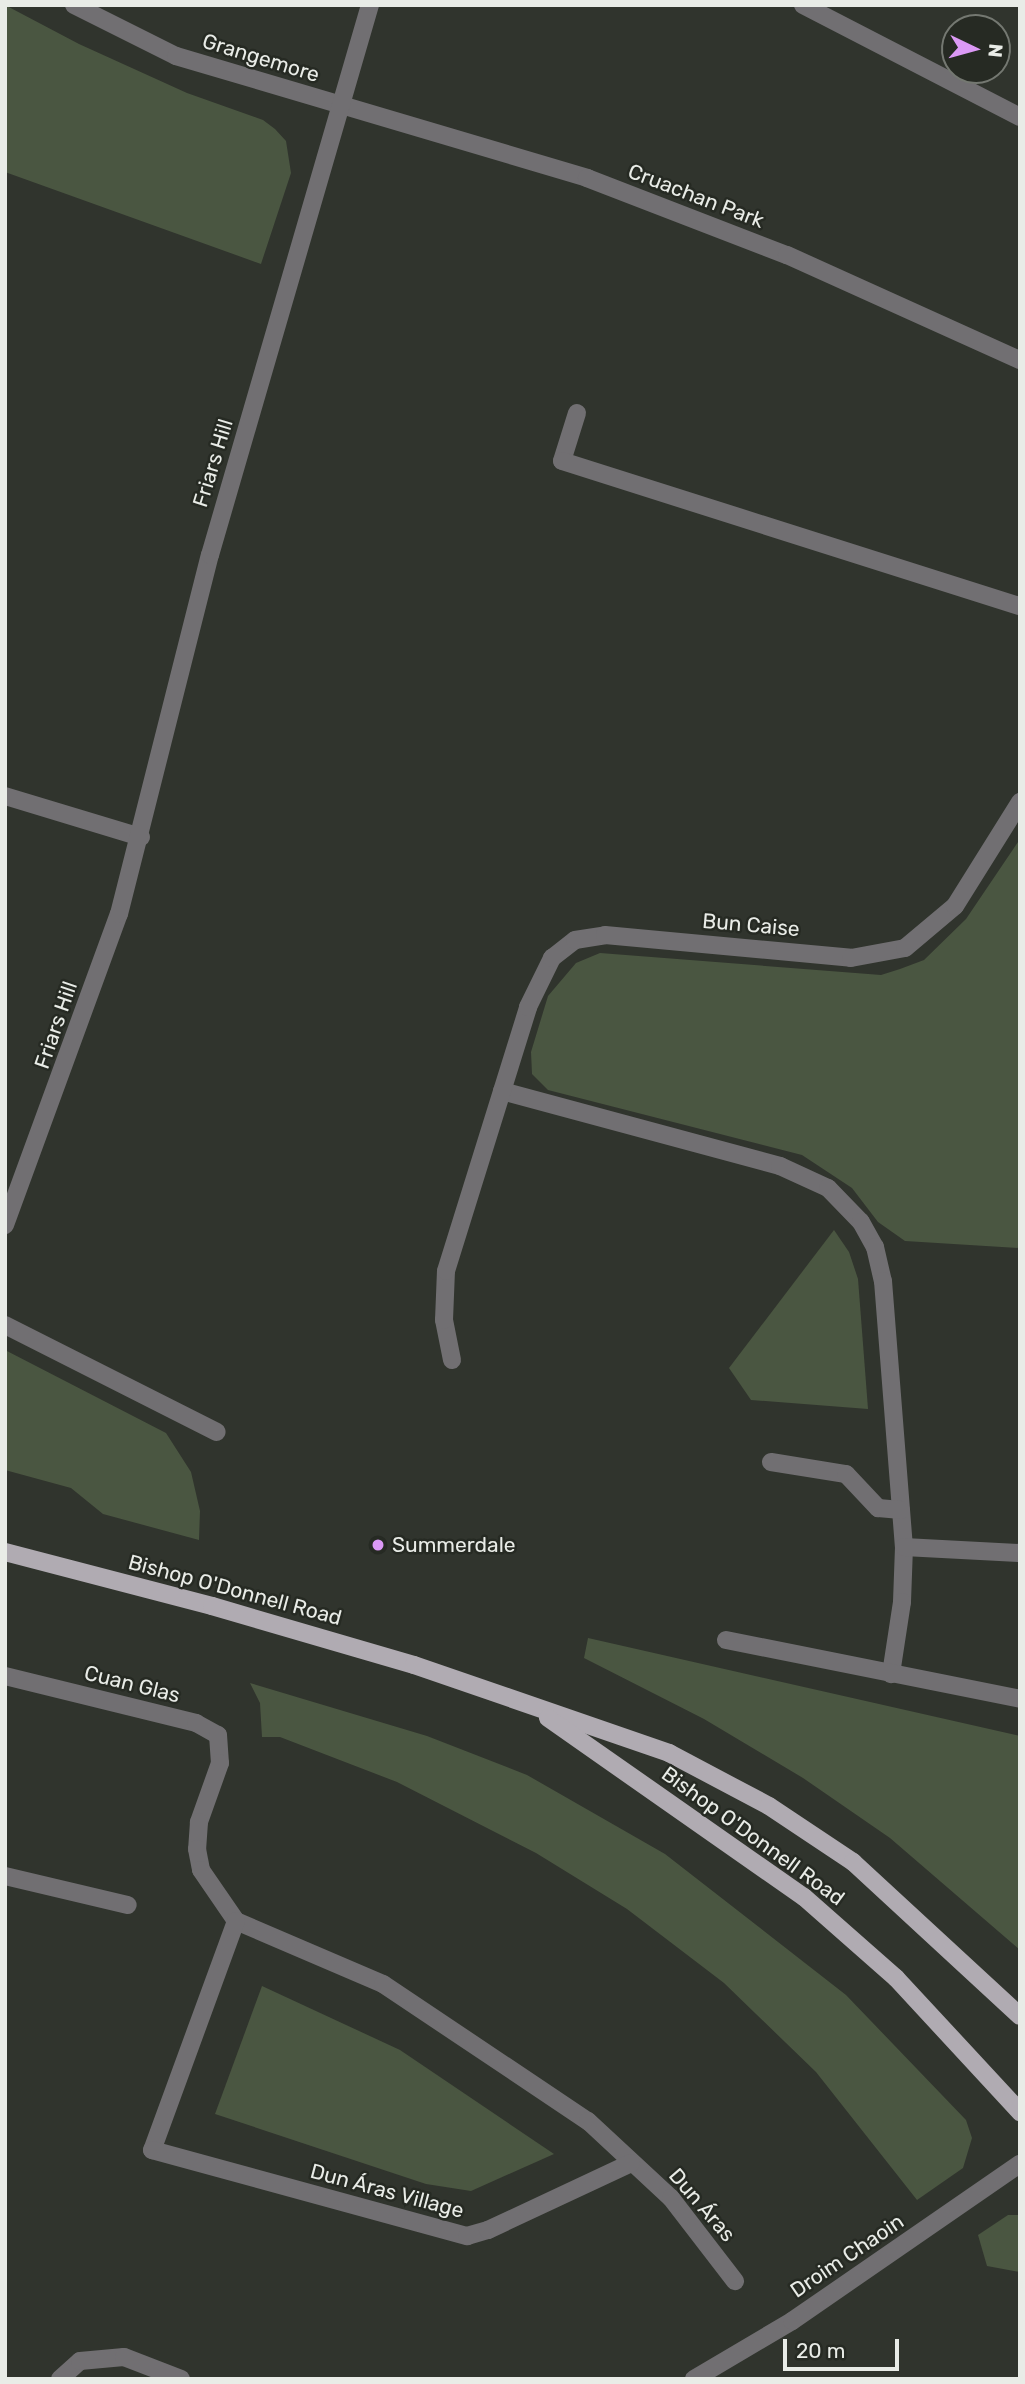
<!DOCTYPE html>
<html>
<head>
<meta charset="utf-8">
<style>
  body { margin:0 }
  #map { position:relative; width:1025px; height:2384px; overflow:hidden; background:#30342d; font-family:Rubik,sans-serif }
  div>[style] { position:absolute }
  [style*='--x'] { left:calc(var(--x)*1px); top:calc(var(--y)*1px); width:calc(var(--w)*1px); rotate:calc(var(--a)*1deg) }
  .green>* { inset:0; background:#4a5641 }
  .minor>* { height:18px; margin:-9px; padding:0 9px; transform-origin:9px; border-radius:9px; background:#716f72 }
  .major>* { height:18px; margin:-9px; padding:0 9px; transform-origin:9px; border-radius:9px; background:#b0abb2 }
  .dots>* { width:19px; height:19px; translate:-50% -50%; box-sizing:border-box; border:4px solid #262a23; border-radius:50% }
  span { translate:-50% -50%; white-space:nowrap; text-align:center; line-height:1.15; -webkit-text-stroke:5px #262a23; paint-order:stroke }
  .street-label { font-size:21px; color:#e9ece7 }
  .poi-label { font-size:21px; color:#e9ece7 }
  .left { translate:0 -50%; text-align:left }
  .frame { position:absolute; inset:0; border:7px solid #e9ece7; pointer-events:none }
  .north { position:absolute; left:941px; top:14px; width:70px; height:70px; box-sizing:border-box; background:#262a23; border:2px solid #747871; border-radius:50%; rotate:95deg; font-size:19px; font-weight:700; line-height:28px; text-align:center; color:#e9ece7 }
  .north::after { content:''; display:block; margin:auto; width:24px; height:32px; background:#db99f5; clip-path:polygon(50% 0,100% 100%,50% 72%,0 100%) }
  .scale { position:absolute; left:783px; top:2339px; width:116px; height:32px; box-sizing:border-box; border:4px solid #e9ece7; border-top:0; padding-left:9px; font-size:21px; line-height:24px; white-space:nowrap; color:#e9ece7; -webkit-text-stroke:5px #262a23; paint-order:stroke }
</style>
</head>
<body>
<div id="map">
  <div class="green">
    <i style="clip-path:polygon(5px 5px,79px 44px,187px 93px,263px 120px,275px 129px,286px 141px,291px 173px,261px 264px,5px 172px)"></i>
    <i style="clip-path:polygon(1020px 839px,1020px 1248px,905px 1241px,878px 1222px,852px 1188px,802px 1155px,548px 1090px,532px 1074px,531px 1052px,548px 996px,576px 963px,600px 953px,881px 975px,900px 969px,924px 960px,966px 919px)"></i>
    <i style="clip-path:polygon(834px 1230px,849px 1252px,858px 1279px,868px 1409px,751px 1400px,729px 1368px)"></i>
    <i style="clip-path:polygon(5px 1350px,166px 1433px,191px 1472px,200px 1511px,199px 1540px,103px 1514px,71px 1488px,5px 1470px)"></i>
    <i style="clip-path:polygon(588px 1638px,1020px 1736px,1020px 1950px,890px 1838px,803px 1778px,704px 1719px,584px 1658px)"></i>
    <i style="clip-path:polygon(250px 1683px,427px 1736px,527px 1775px,665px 1854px,846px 1995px,966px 2120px,972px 2138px,963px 2168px,917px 2200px,816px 2072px,724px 1983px,627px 1909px,536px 1853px,397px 1782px,280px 1737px,262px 1737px,260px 1703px)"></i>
    <i style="clip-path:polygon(262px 1986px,400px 2050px,554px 2154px,471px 2191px,426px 2184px,215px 2114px)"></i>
    <i style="clip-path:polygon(1008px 2215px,1020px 2215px,1020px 2272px,987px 2266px,978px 2235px)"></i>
  </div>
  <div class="minor">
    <i style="--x:74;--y:5;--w:114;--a:26.6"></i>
    <i style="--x:176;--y:56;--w:429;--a:16.5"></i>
    <i style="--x:587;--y:178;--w:214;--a:21.1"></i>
    <i style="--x:787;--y:255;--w:256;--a:24.3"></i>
    <i style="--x:803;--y:5;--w:244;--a:27.3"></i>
    <i style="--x:577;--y:413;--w:50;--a:107.4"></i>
    <i style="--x:562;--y:461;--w:480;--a:17.6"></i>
    <i style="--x:5;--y:796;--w:142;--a:16.8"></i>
    <i style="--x:502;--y:1091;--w:288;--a:15.1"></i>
    <i style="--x:780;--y:1166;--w:53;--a:24.6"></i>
    <i style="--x:828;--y:1188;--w:47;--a:45.9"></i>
    <i style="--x:861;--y:1222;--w:29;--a:61"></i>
    <i style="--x:875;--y:1247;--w:35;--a:77"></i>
    <i style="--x:883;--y:1281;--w:267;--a:85.5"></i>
    <i style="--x:904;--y:1547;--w:55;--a:92.1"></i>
    <i style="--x:902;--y:1602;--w:73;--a:98.7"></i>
    <i style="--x:5;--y:1225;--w:331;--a:-69.9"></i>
    <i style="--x:119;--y:914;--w:370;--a:-75.8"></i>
    <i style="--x:210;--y:555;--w:573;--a:-73.78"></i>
    <i style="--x:5;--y:1325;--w:237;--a:26.8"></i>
    <i style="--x:452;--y:1360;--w:41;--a:-101.3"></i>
    <i style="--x:444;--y:1320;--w:49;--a:-87.7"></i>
    <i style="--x:446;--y:1271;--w:276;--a:-72.7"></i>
    <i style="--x:528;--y:1007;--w:55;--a:-63.9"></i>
    <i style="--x:552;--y:958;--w:29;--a:-38"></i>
    <i style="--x:575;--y:940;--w:30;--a:-9"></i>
    <i style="--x:605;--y:935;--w:247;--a:5.3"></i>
    <i style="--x:851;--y:958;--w:55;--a:-10.5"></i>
    <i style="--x:905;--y:948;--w:65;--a:-40"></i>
    <i style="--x:955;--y:906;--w:123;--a:-58"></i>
    <i style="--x:771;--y:1462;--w:76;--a:9.1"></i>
    <i style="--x:846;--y:1474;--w:47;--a:46.7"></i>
    <i style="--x:878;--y:1508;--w:23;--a:5"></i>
    <i style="--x:904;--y:1547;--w:116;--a:3"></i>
    <i style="--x:726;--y:1640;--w:300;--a:11.3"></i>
    <i style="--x:5;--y:1676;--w:197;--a:13.8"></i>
    <i style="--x:196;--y:1723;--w:25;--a:29"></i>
    <i style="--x:218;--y:1735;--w:28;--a:86"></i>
    <i style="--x:220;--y:1763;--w:63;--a:109.6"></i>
    <i style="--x:199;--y:1822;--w:27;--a:94"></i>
    <i style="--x:197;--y:1849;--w:21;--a:79"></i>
    <i style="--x:201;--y:1870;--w:62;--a:55.5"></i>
    <i style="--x:236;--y:1921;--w:160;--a:23.2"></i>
    <i style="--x:383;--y:1984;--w:247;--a:33.8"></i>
    <i style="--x:588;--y:2121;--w:113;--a:42.9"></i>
    <i style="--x:671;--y:2198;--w:105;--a:52.4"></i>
    <i style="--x:5;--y:1876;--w:126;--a:13.3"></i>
    <i style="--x:236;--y:1921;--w:244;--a:110.1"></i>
    <i style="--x:152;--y:2150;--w:327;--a:15.3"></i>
    <i style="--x:467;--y:2236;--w:22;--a:-16"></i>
    <i style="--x:488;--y:2230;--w:158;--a:-25.1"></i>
    <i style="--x:60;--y:2379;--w:27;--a:-42"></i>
    <i style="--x:80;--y:2361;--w:44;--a:-5.2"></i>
    <i style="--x:124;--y:2357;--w:61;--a:21.1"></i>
    <i style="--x:694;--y:2379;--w:114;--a:-30.6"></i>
    <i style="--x:792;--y:2321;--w:277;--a:-34.6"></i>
  </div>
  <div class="major">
    <i style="--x:5;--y:1552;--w:214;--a:14.6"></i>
    <i style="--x:212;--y:1606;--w:210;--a:16.3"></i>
    <i style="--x:414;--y:1665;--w:270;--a:19"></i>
    <i style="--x:669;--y:1753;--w:113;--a:27.9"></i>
    <i style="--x:769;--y:1806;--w:101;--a:33.7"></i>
    <i style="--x:853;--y:1862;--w:227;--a:42.7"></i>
    <i style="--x:548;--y:1718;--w:312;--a:35"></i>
    <i style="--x:804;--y:1897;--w:123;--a:41.4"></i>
    <i style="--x:896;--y:1978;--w:183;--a:47.2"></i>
  </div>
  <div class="dots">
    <i style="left:378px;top:1545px;background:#db99f5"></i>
  </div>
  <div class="street-label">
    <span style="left:261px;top:58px;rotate:17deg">Grangemore</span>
    <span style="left:696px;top:196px;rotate:21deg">Cruachan Park</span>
    <span style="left:213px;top:463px;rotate:-73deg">Friars Hill</span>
    <span style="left:751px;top:925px;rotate:5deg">Bun Caise</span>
    <span style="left:56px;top:1025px;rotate:-71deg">Friars Hill</span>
    <span style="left:235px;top:1590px;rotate:15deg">Bishop O'Donnell Road</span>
    <span style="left:132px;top:1684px;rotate:14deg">Cuan Glas</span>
    <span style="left:753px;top:1836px;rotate:36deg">Bishop O'Donnell Road</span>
    <span style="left:387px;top:2191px;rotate:15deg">Dun Áras Village</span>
    <span style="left:702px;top:2205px;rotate:49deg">Dun Áras</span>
    <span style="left:847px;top:2256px;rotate:-34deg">Droim Chaoin</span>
  </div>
  <div class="poi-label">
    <span class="left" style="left:392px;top:1545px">Summerdale</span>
  </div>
  <div class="frame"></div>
  <div class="north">N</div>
  <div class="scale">20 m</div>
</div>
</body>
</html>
